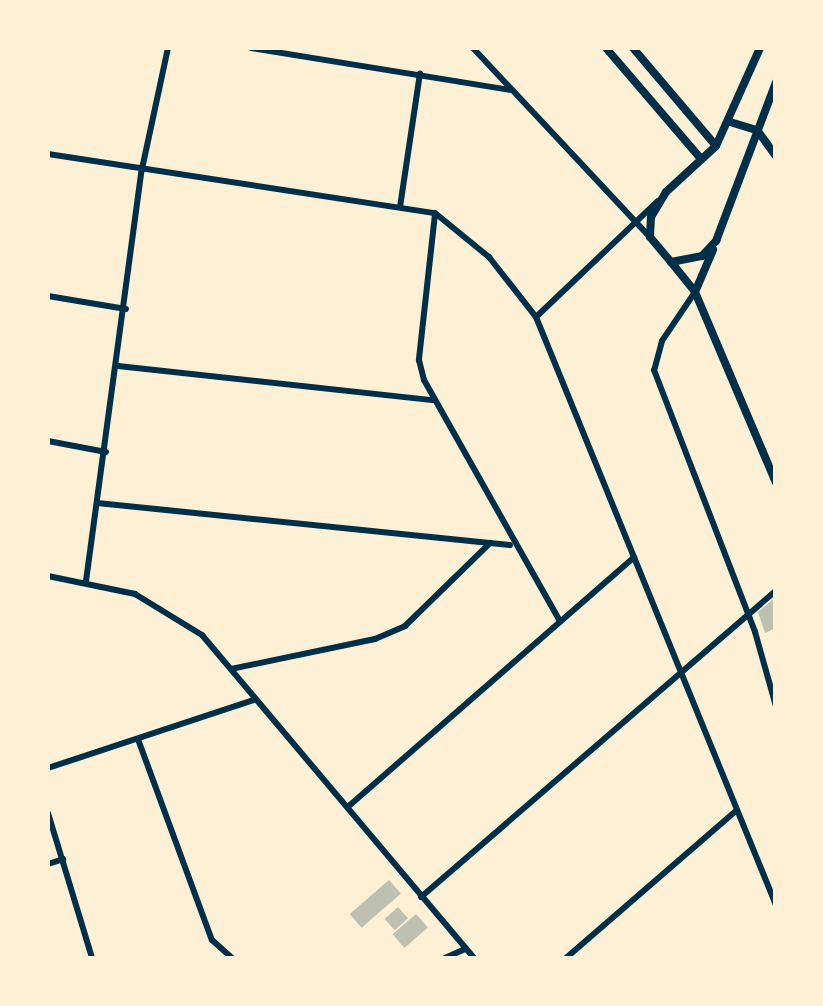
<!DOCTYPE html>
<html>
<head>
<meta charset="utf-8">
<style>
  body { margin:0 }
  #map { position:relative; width:823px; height:1006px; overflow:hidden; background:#fdf0d5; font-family:Karla,sans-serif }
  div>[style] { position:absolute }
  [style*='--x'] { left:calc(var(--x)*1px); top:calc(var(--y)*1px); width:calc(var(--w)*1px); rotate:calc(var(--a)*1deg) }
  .building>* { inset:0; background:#bec0b2; transform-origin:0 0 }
  .minor>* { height:6px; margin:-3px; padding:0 3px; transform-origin:3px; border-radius:3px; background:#003049 }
  .tertiary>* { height:8px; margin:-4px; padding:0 4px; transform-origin:4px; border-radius:4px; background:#003049 }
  span { translate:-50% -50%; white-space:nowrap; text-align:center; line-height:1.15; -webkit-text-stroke:9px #fdf0d5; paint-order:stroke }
  .frame { position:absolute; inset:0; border:50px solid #fdf0d5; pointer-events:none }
</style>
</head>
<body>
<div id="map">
  <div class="building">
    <i style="clip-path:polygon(776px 597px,776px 628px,765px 633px,758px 612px)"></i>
    <i style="left:389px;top:880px;width:18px;height:52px;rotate:49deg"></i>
    <i style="left:398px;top:907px;width:15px;height:18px;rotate:48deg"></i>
    <i style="left:416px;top:914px;width:18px;height:31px;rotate:49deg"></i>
  </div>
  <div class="minor">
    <i style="--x:251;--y:48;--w:262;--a:9.2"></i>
    <i style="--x:473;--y:48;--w:259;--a:46.9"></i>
    <i style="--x:48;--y:154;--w:391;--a:8.7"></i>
    <i style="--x:435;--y:213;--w:70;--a:39.2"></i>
    <i style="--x:489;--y:257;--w:76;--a:51.9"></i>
    <i style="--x:536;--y:317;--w:635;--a:67.8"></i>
    <i style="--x:400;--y:207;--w:135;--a:-81.5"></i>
    <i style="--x:435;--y:214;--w:147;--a:96.3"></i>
    <i style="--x:419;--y:360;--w:21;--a:76"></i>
    <i style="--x:424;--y:380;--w:275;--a:60.6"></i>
    <i style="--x:695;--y:292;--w:59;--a:124"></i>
    <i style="--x:662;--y:341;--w:30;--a:105"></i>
    <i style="--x:654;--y:370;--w:281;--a:68.9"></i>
    <i style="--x:755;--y:632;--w:77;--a:74.2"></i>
    <i style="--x:48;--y:296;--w:79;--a:9.5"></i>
    <i style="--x:536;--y:317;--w:168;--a:-43.6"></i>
    <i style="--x:118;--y:366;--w:316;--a:6.2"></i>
    <i style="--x:48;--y:441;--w:59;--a:10.7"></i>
    <i style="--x:97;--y:503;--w:395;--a:5.8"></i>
    <i style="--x:48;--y:576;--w:89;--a:11.7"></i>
    <i style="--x:135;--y:594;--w:79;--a:31.5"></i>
    <i style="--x:202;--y:635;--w:422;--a:49.9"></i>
    <i style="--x:86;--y:581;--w:416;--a:-82.3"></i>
    <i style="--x:142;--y:169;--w:124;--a:-77.9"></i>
    <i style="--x:231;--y:669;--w:147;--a:-11.8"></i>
    <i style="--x:375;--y:639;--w:33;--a:-23"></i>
    <i style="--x:405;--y:626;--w:119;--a:-44.3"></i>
    <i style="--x:490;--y:543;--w:20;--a:6"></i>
    <i style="--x:139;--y:742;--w:211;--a:69.8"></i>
    <i style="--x:212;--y:940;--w:27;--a:42"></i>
    <i style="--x:48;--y:768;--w:217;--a:-18.3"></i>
    <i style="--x:350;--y:805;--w:377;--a:-41.1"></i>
    <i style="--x:48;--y:813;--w:152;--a:73.1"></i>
    <i style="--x:48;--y:864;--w:16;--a:-18"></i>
    <i style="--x:421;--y:897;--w:469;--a:-40.8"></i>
    <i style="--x:445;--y:958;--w:22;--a:-24"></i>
    <i style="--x:566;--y:958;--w:225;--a:-40.9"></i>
  </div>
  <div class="tertiary">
    <i style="--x:606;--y:48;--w:146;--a:49.4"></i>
    <i style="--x:633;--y:48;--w:128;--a:49.7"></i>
    <i style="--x:760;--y:48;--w:107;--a:114.2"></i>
    <i style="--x:716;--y:146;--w:68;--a:137.4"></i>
    <i style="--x:666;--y:192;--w:29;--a:121"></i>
    <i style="--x:651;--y:217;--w:20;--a:93"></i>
    <i style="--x:650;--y:237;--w:33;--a:50"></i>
    <i style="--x:671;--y:262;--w:32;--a:-11"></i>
    <i style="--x:702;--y:256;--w:21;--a:-47"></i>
    <i style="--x:716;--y:241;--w:170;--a:-69.3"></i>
    <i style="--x:730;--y:122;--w:28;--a:17"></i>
    <i style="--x:757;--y:130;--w:32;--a:54"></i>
    <i style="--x:671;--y:262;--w:38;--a:51"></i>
    <i style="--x:695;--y:292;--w:207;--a:67"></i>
    <i style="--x:695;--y:292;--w:46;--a:-66.8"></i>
  </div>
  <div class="frame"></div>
</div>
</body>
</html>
